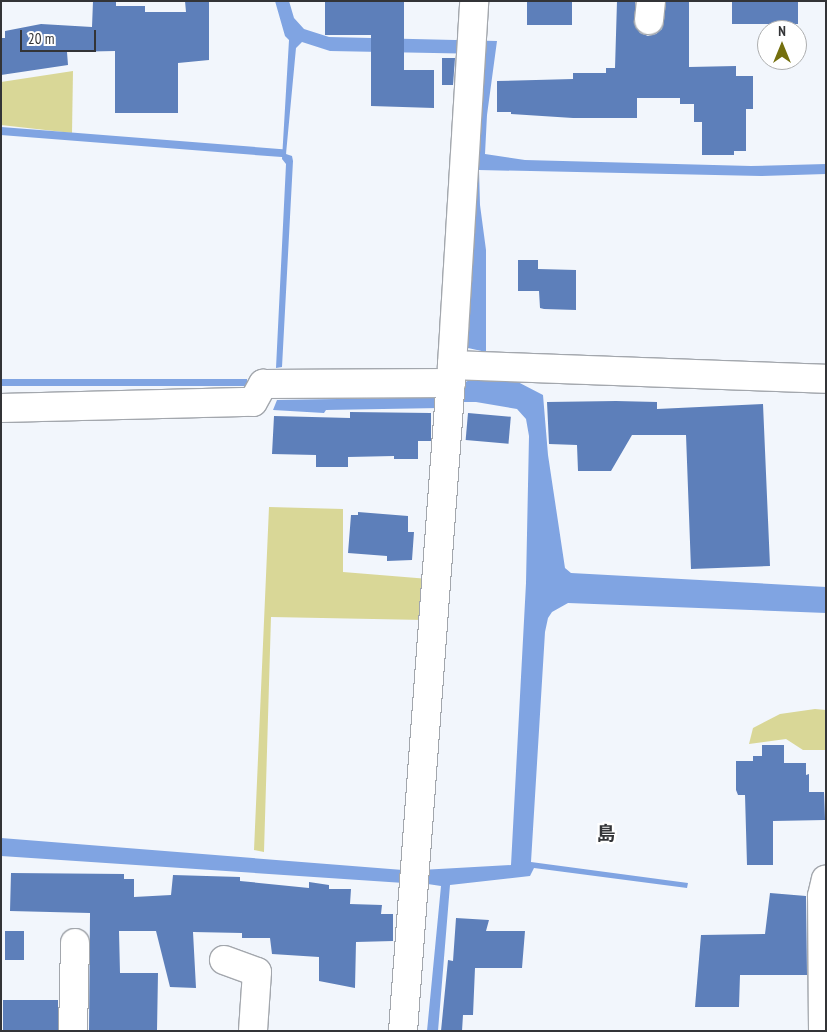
<!DOCTYPE html>
<html>
<head>
<meta charset="utf-8">
<style>
  body { margin:0 }
  #map { position:relative; width:827px; height:1032px; overflow:hidden; background:#f2f6fc; font-family:"PT Sans Narrow","Noto Sans JP",sans-serif }
  div>[style] { position:absolute }
  [style*='--x'] { left:calc(var(--x)*1px); top:calc(var(--y)*1px); width:calc(var(--w)*1px); rotate:calc(var(--a)*1deg) }
  .green>* { inset:0; background:#d9d797 }
  .water>* { inset:0; background:#80a4e2; transform-origin:0 0 }
  .stream>* { height:8px; margin:-4px; padding:0 4px; transform-origin:4px; border-radius:4px; background:#80a4e2 }
  .building>* { inset:0; background:#5d7fba; transform-origin:0 0 }
  .roads { filter:drop-shadow(1px 0 #a3a7ad) drop-shadow(-1px 0 #a3a7ad) drop-shadow(0 1px #a3a7ad) drop-shadow(0 -1px #a3a7ad) }
  .minor>* { height:28px; margin:-14px; padding:0 14px; transform-origin:14px; border-radius:14px; background:#fff }
  span { translate:-50% -50%; white-space:nowrap; text-align:center; line-height:1.15; -webkit-text-stroke:4.5px #fff; paint-order:stroke }
  .neighbourhood-label { font-size:19px; color:#333437; font-weight:700 }
  .frame { position:absolute; inset:0; border:2px solid #333437; pointer-events:none }
  .north { position:absolute; left:757px; top:20px; width:50px; height:50px; box-sizing:border-box; background:#fff; border:1px solid #adaeaf; border-radius:50%; rotate:0deg; font-size:14px; font-weight:700; line-height:20px; text-align:center; color:#333437 }
  .north::after { content:''; display:block; margin:auto; width:18px; height:22px; background:#746f0e; clip-path:polygon(50% 0,100% 100%,50% 72%,0 100%) }
  .scale { position:absolute; left:20px; top:30px; width:76px; height:22px; box-sizing:border-box; border:2px solid #333437; border-top:0; padding-left:6px; font-size:15px; line-height:18px; white-space:nowrap; color:#333437; -webkit-text-stroke:4px #fff; paint-order:stroke }
</style>
</head>
<body>
<div id="map">
  <div class="green">
    <i style="clip-path:polygon(73px 71px,72px 133px,1px 125px,1px 82px)"></i>
    <i style="clip-path:polygon(269px 507px,343px 509px,343px 572px,429px 579px,424px 620px,271px 617px,264px 852px,254px 850px)"></i>
    <i style="clip-path:polygon(815px 709px,826px 710px,826px 750px,803px 750px,786px 739px,749px 744px,753px 728px,780px 714px)"></i>
  </div>
  <div class="water">
    <i style="clip-path:polygon(275px 1px,289px 1px,294px 18px,304px 29px,329px 37px,497px 41px,487px 115px,485px 154px,525px 160px,751px 166px,826px 164px,826px 174px,761px 176px,479px 170px,480px 205px,486px 250px,486px 352px,468px 348px,474px 203px,485px 54px,330px 51px,302px 42px,296px 48px,286px 154px,292px 156px,293px 161px,282px 367px,276px 368px,286px 164px,282px 159px,289px 40px,285px 36px)"></i>
    <i style="left:247px;top:379px;width:7px;height:246px;rotate:90deg"></i>
    <i style="clip-path:polygon(471px 379px,514px 380px,543px 395px,548px 455px,565px 568px,571px 573px,826px 587px,826px 613px,568px 603px,552px 612px,548px 618px,545px 632px,531px 862px,688px 883px,687px 888px,534px 868px,530px 876px,450px 885px,438px 1031px,427px 1031px,441px 886px,421px 883px,421px 870px,511px 865px,526px 583px,529px 436px,526px 419px,517px 409px,476px 402px,460px 402px,440px 408px,326px 410px,324px 413px,273px 410px,277px 400px,459px 397px,464px 383px)"></i>
    <i style="clip-path:polygon(1px 838px,403px 870px,404px 883px,1px 856px)"></i>
  </div>
  <div class="stream">
    <i style="--x:1;--y:131;--w:282;--a:4.5"></i>
  </div>
  <div class="building">
    <i style="clip-path:polygon(93px 1px,116px 1px,116px 6px,145px 6px,145px 12px,186px 12px,185px 1px,209px 1px,209px 60px,178px 63px,178px 113px,115px 113px,115px 51px,67px 52px,68px 65px,1px 75px,1px 38px,5px 38px,5px 31px,41px 24px,92px 27px)"></i>
    <i style="clip-path:polygon(325px 1px,404px 1px,404px 70px,434px 70px,434px 108px,371px 106px,371px 35px,325px 35px)"></i>
    <i style="left:527px;top:1px;width:45px;height:24px"></i>
    <i style="clip-path:polygon(617px 1px,635px 1px,635px 26px,640px 33px,648px 36px,656px 34px,662px 29px,666px 1px,689px 1px,689px 67px,736px 66px,736px 76px,753px 76px,753px 109px,746px 109px,746px 151px,734px 151px,734px 155px,702px 155px,702px 122px,694px 122px,694px 104px,680px 104px,680px 98px,637px 98px,637px 118px,573px 118px,511px 114px,511px 112px,497px 112px,497px 81px,573px 79px,573px 73px,606px 73px,606px 68px,615px 68px)"></i>
    <i style="left:732px;top:1px;width:66px;height:23px"></i>
    <i style="clip-path:polygon(442px 58px,455px 58px,453px 85px,442px 85px)"></i>
    <i style="clip-path:polygon(518px 260px,538px 260px,538px 269px,576px 270px,576px 310px,544px 309px,540px 308px,539px 291px,518px 291px)"></i>
    <i style="clip-path:polygon(616px 401px,657px 402px,657px 409px,763px 404px,770px 566px,691px 569px,686px 435px,632px 435px,611px 471px,578px 471px,577px 445px,549px 444px,547px 402px)"></i>
    <i style="clip-path:polygon(350px 412px,431px 413px,431px 441px,418px 441px,418px 459px,394px 459px,394px 456px,348px 457px,348px 467px,316px 467px,316px 455px,272px 454px,274px 416px,350px 418px)"></i>
    <i style="left:468px;top:413px;width:43px;height:27px;rotate:5deg"></i>
    <i style="clip-path:polygon(358px 512px,408px 516px,408px 532px,414px 532px,412px 560px,387px 561px,387px 556px,348px 553px,351px 515px,358px 515px)"></i>
    <i style="clip-path:polygon(762px 745px,784px 745px,784px 763px,806px 763px,806px 775px,809px 774px,809px 792px,824px 792px,825px 820px,773px 821px,773px 865px,747px 865px,745px 795px,738px 795px,736px 790px,736px 761px,753px 761px,753px 756px,762px 756px)"></i>
    <i style="clip-path:polygon(11px 873px,124px 874px,124px 879px,134px 879px,134px 897px,171px 895px,173px 875px,240px 877px,240px 881px,309px 888px,309px 882px,329px 885px,329px 889px,351px 889px,350px 904px,382px 905px,381px 914px,393px 914px,393px 941px,356px 942px,355px 988px,319px 981px,319px 957px,272px 954px,270px 938px,242px 938px,242px 933px,193px 932px,196px 988px,170px 987px,156px 931px,119px 931px,120px 973px,158px 973px,157px 1031px,89px 1031px,90px 913px,10px 911px)"></i>
    <i style="clip-path:polygon(770px 893px,806px 896px,807px 975px,740px 975px,739px 1007px,695px 1007px,701px 935px,765px 934px)"></i>
    <i style="clip-path:polygon(456px 918px,489px 920px,486px 931px,525px 931px,522px 968px,475px 968px,473px 1015px,463px 1015px,462px 1031px,441px 1031px,448px 960px,453px 961px)"></i>
    <i style="left:5px;top:931px;width:19px;height:29px"></i>
    <i style="left:3px;top:1000px;width:55px;height:31px"></i>
  </div>
  <div class="roads">
    <div class="minor">
      <i style="--x:649;--y:20;--w:19;--a:-84"></i>
      <i style="--x:452;--y:365;--w:374;--a:2.1"></i>
      <i style="--x:1;--y:408;--w:252;--a:-1.4"></i>
      <i style="--x:253;--y:402;--w:21;--a:-61"></i>
      <i style="--x:263;--y:384;--w:188;--a:-0.3"></i>
      <i style="--x:224;--y:960;--w:35;--a:20"></i>
      <i style="--x:257;--y:972;--w:59;--a:93.9"></i>
      <i style="--x:73;--y:1031;--w:88;--a:-88.7"></i>
      <i style="--x:403;--y:1031;--w:668;--a:-85.79"></i>
      <i style="--x:452;--y:365;--w:365;--a:-86.5"></i>
      <i style="--x:823;--y:1031;--w:135;--a:-90.4"></i>
      <i style="--x:822;--y:896;--w:17;--a:-77"></i>
    </div>
  </div>
  <div class="neighbourhood-label">
    <span style="left:606px;top:834px">島</span>
  </div>
  <div class="frame"></div>
  <div class="north">N</div>
  <div class="scale">20 m</div>
</div>
</body>
</html>
